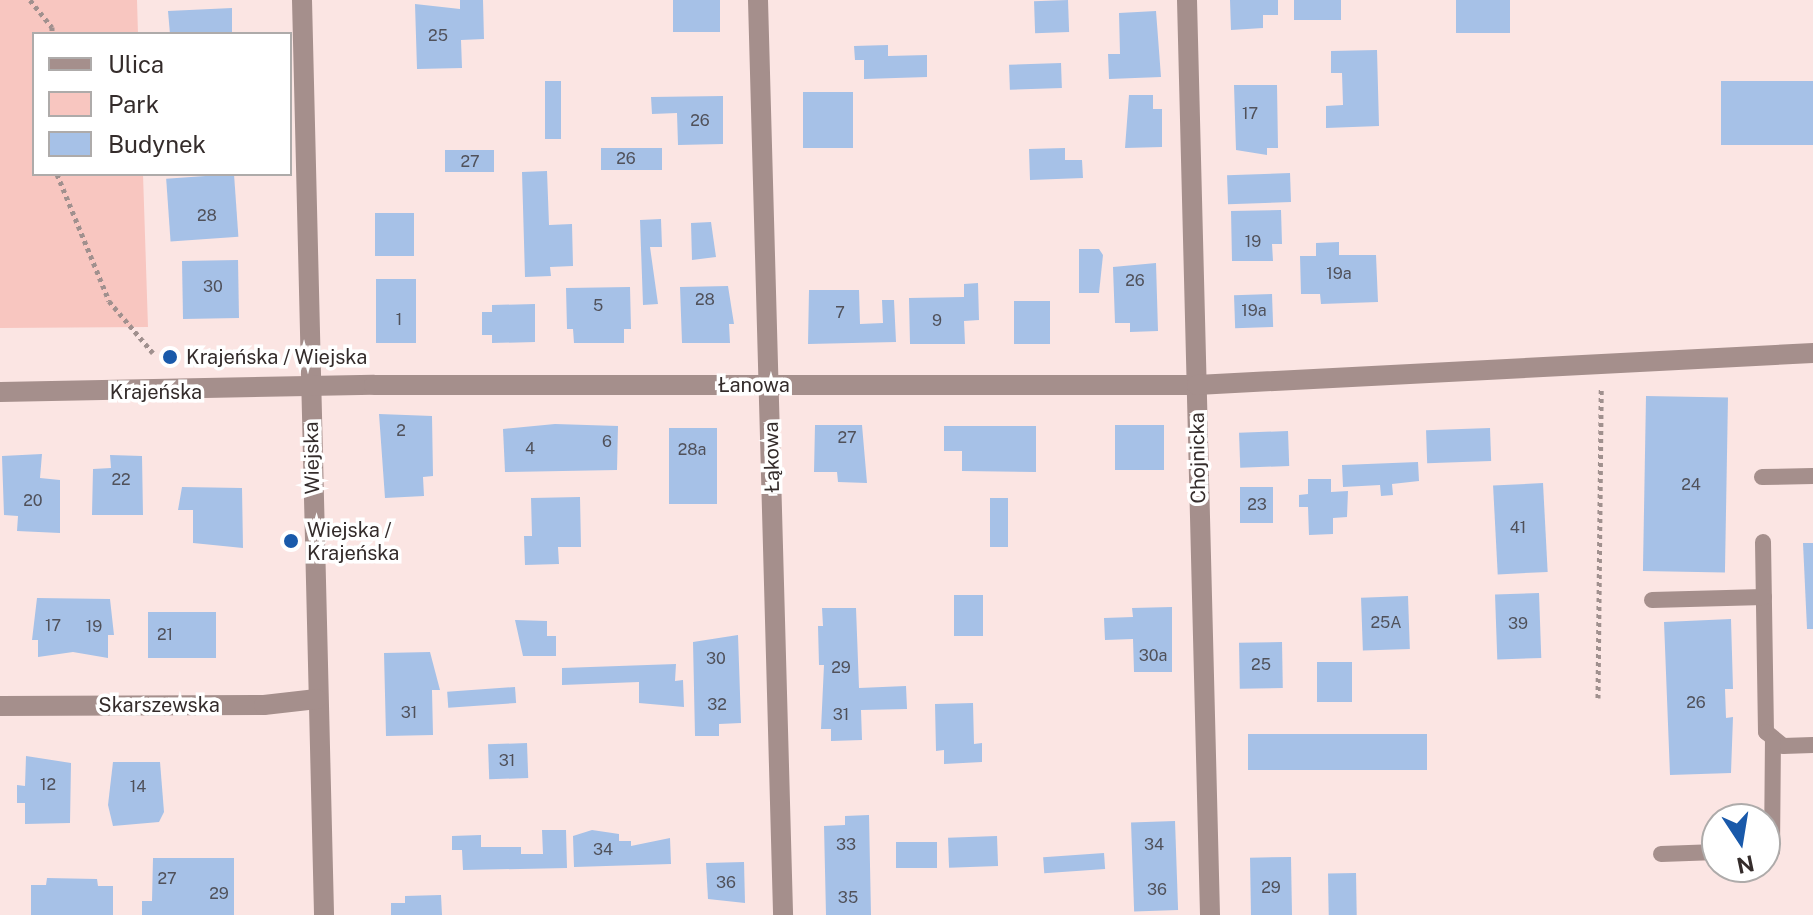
<!DOCTYPE html>
<html>
<head>
<meta charset="utf-8">
<style>
  body { margin:0 }
  #map { position:relative; width:1813px; height:915px; overflow:hidden; background:#fbe5e3; font-family:"Public Sans",sans-serif }
  div>[style] { position:absolute }
  [style*='--x'] { left:calc(var(--x)*1px); top:calc(var(--y)*1px); width:calc(var(--w)*1px); rotate:calc(var(--a)*1deg) }
  .green>* { inset:0; background:#f8c6c0 }
  .building>* { inset:0; background:#a6c1e7; transform-origin:0 0 }
  .path>* { height:5px; margin-top:-2.5px; transform-origin:0; background:repeating-linear-gradient(90deg,#a0908e 0 4px,transparent 0 8px) }
  .service>* { height:16px; margin:-8px; padding:0 8px; transform-origin:8px; border-radius:8px; background:#a58f8c }
  .minor>* { height:20px; margin:-10px; padding:0 10px; transform-origin:10px; border-radius:10px; background:#a58f8c }
  .dots>* { width:22px; height:22px; translate:-50% -50%; box-sizing:border-box; border:4px solid #fff; border-radius:50% }
  span { translate:-50% -50%; white-space:nowrap; text-align:center; line-height:1.15; -webkit-text-stroke:7px #fff; paint-order:stroke }
  .number-label { font-size:16px; color:#50515a }
  .number-label span { -webkit-text-stroke-width:0 }
  .poi-label { font-size:20px; color:#342c2b }
  .left { translate:0 -50%; text-align:left }
  .street-label { font-size:20px; color:#342c2b }
  .legend { position:absolute; left:32px; top:32px; width:260px; height:144px; box-sizing:border-box; background:#fff; border:2px solid #aeabaa; margin:0; padding:10px 14px; list-style:none; font-size:24px; color:#342c2b }
  .legend li { display:flex; align-items:center; gap:16px; height:40px }
  .legend b { width:40px; border:2px solid #aeabaa }
  .north { position:absolute; left:1701px; top:803px; width:80px; height:80px; box-sizing:border-box; background:#fff; border:2px solid #aeabaa; border-radius:50%; rotate:168deg; font-size:22px; font-weight:700; line-height:32px; text-align:center; color:#342c2b }
  .north::after { content:''; display:block; margin:auto; width:28px; height:36px; background:#1959aa; clip-path:polygon(50% 0,100% 100%,50% 72%,0 100%) }
</style>
</head>
<body>
<div id="map">
  <div class="green">
    <i style="clip-path:polygon(0 0,137px 0,138px 34px,34px 34px,34px 174px,143px 174px,148px 327px,0 328px)"></i>
  </div>
  <div class="building">
    <i style="clip-path:polygon(460px 0,483px 0,484px 39px,461px 40px,462px 68px,417px 69px,415px 4px,460px 9px)"></i>
    <i style="left:673px;top:0;width:47px;height:32px"></i>
    <i style="left:1068px;top:0;width:32px;height:34px;rotate:88deg"></i>
    <i style="clip-path:polygon(1230px 0,1278px 0,1278px 15px,1263px 15px,1263px 28px,1231px 30px)"></i>
    <i style="left:1294px;top:0;width:47px;height:20px"></i>
    <i style="left:1456px;top:0;width:54px;height:33px"></i>
    <i style="clip-path:polygon(232px 8px,232px 34px,170px 34px,168px 11px)"></i>
    <i style="clip-path:polygon(1156px 11px,1161px 77px,1109px 79px,1108px 54px,1120px 54px,1119px 13px)"></i>
    <i style="clip-path:polygon(888px 45px,888px 56px,927px 55px,927px 77px,864px 79px,864px 60px,855px 60px,854px 46px)"></i>
    <i style="clip-path:polygon(1377px 50px,1379px 126px,1326px 128px,1326px 106px,1343px 105px,1342px 73px,1331px 73px,1331px 51px)"></i>
    <i style="left:1061px;top:63px;width:25px;height:52px;rotate:88deg"></i>
    <i style="left:545px;top:81px;width:16px;height:58px"></i>
    <i style="left:1813px;top:81px;width:64px;height:92px;rotate:90deg"></i>
    <i style="clip-path:polygon(1234px 85px,1277px 85px,1278px 148px,1267px 148px,1267px 155px,1236px 150px)"></i>
    <i style="left:803px;top:92px;width:50px;height:56px"></i>
    <i style="clip-path:polygon(1129px 95px,1153px 95px,1153px 109px,1162px 109px,1162px 147px,1125px 148px)"></i>
    <i style="clip-path:polygon(723px 96px,723px 144px,678px 145px,677px 113px,652px 114px,651px 97px)"></i>
    <i style="left:601px;top:148px;width:61px;height:22px"></i>
    <i style="clip-path:polygon(1065px 148px,1065px 160px,1082px 160px,1083px 178px,1030px 180px,1029px 149px)"></i>
    <i style="left:494px;top:150px;width:22px;height:49px;rotate:90deg"></i>
    <i style="clip-path:polygon(547px 171px,549px 225px,572px 224px,573px 266px,550px 267px,551px 276px,525px 277px,522px 172px)"></i>
    <i style="left:1290px;top:173px;width:29px;height:63px;rotate:88deg"></i>
    <i style="left:234px;top:174px;width:63px;height:68px;rotate:86deg"></i>
    <i style="clip-path:polygon(1281px 210px,1282px 244px,1272px 244px,1273px 261px,1232px 261px,1231px 211px)"></i>
    <i style="left:375px;top:213px;width:39px;height:43px"></i>
    <i style="clip-path:polygon(661px 219px,662px 247px,650px 247px,658px 304px,643px 305px,640px 220px)"></i>
    <i style="clip-path:polygon(711px 222px,716px 257px,692px 260px,691px 223px)"></i>
    <i style="clip-path:polygon(1339px 242px,1339px 255px,1376px 255px,1378px 302px,1321px 304px,1320px 294px,1301px 294px,1300px 256px,1316px 256px,1316px 243px)"></i>
    <i style="clip-path:polygon(1079px 249px,1099px 249px,1103px 255px,1099px 293px,1079px 293px)"></i>
    <i style="left:238px;top:260px;width:58px;height:56px;rotate:89deg"></i>
    <i style="clip-path:polygon(1156px 263px,1158px 331px,1130px 332px,1130px 323px,1115px 323px,1113px 267px)"></i>
    <i style="left:376px;top:279px;width:40px;height:64px"></i>
    <i style="clip-path:polygon(978px 283px,979px 320px,964px 321px,965px 344px,910px 344px,909px 298px,964px 297px,964px 284px)"></i>
    <i style="clip-path:polygon(728px 286px,734px 324px,729px 324px,730px 343px,682px 343px,680px 287px)"></i>
    <i style="clip-path:polygon(630px 287px,631px 329px,624px 329px,624px 343px,574px 343px,573px 329px,567px 329px,566px 288px)"></i>
    <i style="clip-path:polygon(809px 290px,859px 290px,860px 324px,883px 323px,882px 300px,894px 300px,896px 342px,808px 344px)"></i>
    <i style="left:1272px;top:294px;width:33px;height:38px;rotate:88deg"></i>
    <i style="left:1014px;top:301px;width:36px;height:43px"></i>
    <i style="clip-path:polygon(535px 304px,535px 342px,492px 343px,492px 335px,482px 335px,482px 312px,492px 312px,492px 305px)"></i>
    <i style="left:1646px;top:396px;width:82px;height:175px;rotate:1deg"></i>
    <i style="clip-path:polygon(379px 414px,432px 416px,433px 476px,423px 477px,424px 496px,385px 498px)"></i>
    <i style="clip-path:polygon(555px 424px,618px 426px,617px 470px,505px 472px,503px 429px)"></i>
    <i style="clip-path:polygon(815px 425px,862px 425px,867px 483px,838px 482px,837px 472px,814px 472px)"></i>
    <i style="left:1115px;top:425px;width:49px;height:45px"></i>
    <i style="clip-path:polygon(944px 426px,1036px 426px,1036px 472px,962px 471px,962px 451px,944px 451px)"></i>
    <i style="left:669px;top:428px;width:48px;height:76px"></i>
    <i style="left:1490px;top:428px;width:33px;height:64px;rotate:88deg"></i>
    <i style="left:1288px;top:431px;width:35px;height:49px;rotate:88deg"></i>
    <i style="clip-path:polygon(42px 454px,40px 478px,60px 480px,60px 533px,17px 531px,18px 516px,4px 515px,2px 456px)"></i>
    <i style="clip-path:polygon(110px 455px,142px 456px,143px 515px,92px 515px,93px 469px,111px 468px)"></i>
    <i style="clip-path:polygon(1418px 462px,1419px 481px,1392px 484px,1393px 495px,1381px 496px,1380px 485px,1343px 487px,1342px 465px)"></i>
    <i style="clip-path:polygon(1308px 479px,1331px 479px,1331px 492px,1348px 491px,1347px 517px,1333px 518px,1333px 534px,1309px 535px,1308px 507px,1299px 507px,1299px 495px,1308px 494px)"></i>
    <i style="left:1543px;top:483px;width:89px;height:50px;rotate:87deg"></i>
    <i style="clip-path:polygon(182px 487px,242px 488px,243px 548px,193px 543px,193px 510px,178px 510px)"></i>
    <i style="left:1240px;top:487px;width:33px;height:36px"></i>
    <i style="clip-path:polygon(580px 497px,581px 547px,558px 547px,559px 564px,525px 565px,524px 536px,532px 536px,531px 498px)"></i>
    <i style="left:990px;top:498px;width:18px;height:49px"></i>
    <i style="clip-path:polygon(1803px 543px,1813px 543px,1813px 629px,1807px 629px)"></i>
    <i style="left:1539px;top:593px;width:65px;height:44px;rotate:88deg"></i>
    <i style="left:954px;top:595px;width:29px;height:41px"></i>
    <i style="left:1408px;top:596px;width:53px;height:47px;rotate:88deg"></i>
    <i style="clip-path:polygon(37px 598px,110px 599px,114px 635px,108px 635px,108px 658px,73px 652px,38px 657px,38px 640px,32px 640px)"></i>
    <i style="clip-path:polygon(1172px 607px,1172px 672px,1134px 672px,1133px 639px,1105px 640px,1104px 618px,1133px 617px,1132px 608px)"></i>
    <i style="clip-path:polygon(822px 608px,856px 608px,859px 688px,906px 686px,907px 709px,861px 710px,862px 740px,831px 741px,831px 729px,821px 729px,824px 665px,819px 665px,818px 626px,823px 626px)"></i>
    <i style="left:148px;top:612px;width:68px;height:46px"></i>
    <i style="clip-path:polygon(1731px 619px,1733px 689px,1725px 689px,1726px 718px,1733px 717px,1731px 773px,1670px 775px,1664px 622px)"></i>
    <i style="clip-path:polygon(515px 620px,547px 621px,547px 636px,556px 636px,556px 656px,523px 656px)"></i>
    <i style="clip-path:polygon(738px 635px,741px 723px,719px 724px,719px 736px,695px 736px,693px 642px)"></i>
    <i style="left:1282px;top:642px;width:46px;height:43px;rotate:89deg"></i>
    <i style="clip-path:polygon(430px 652px,440px 690px,432px 690px,433px 735px,386px 736px,384px 653px)"></i>
    <i style="left:1317px;top:662px;width:35px;height:40px"></i>
    <i style="clip-path:polygon(676px 664px,675px 681px,683px 680px,684px 707px,639px 703px,639px 682px,562px 685px,562px 668px)"></i>
    <i style="left:515px;top:687px;width:16px;height:68px;rotate:86deg"></i>
    <i style="clip-path:polygon(973px 703px,974px 744px,982px 743px,982px 762px,944px 764px,944px 750px,936px 751px,935px 704px)"></i>
    <i style="left:1427px;top:734px;width:36px;height:179px;rotate:90deg"></i>
    <i style="left:527px;top:743px;width:35px;height:39px;rotate:88deg"></i>
    <i style="clip-path:polygon(26px 756px,71px 763px,70px 823px,25px 824px,25px 803px,17px 803px,17px 785px,25px 786px)"></i>
    <i style="clip-path:polygon(113px 762px,160px 762px,164px 812px,159px 822px,113px 826px,108px 805px)"></i>
    <i style="clip-path:polygon(869px 815px,871px 915px,826px 915px,824px 826px,845px 825px,845px 816px)"></i>
    <i style="left:1175px;top:821px;width:89px;height:44px;rotate:88deg"></i>
    <i style="clip-path:polygon(542px 830px,566px 830px,567px 868px,463px 870px,462px 850px,452px 850px,452px 836px,481px 835px,481px 847px,521px 847px,521px 854px,543px 854px)"></i>
    <i style="clip-path:polygon(592px 830px,619px 834px,619px 841px,631px 841px,631px 846px,670px 838px,671px 864px,574px 867px,573px 836px)"></i>
    <i style="left:997px;top:836px;width:30px;height:49px;rotate:88deg"></i>
    <i style="left:937px;top:842px;width:26px;height:41px;rotate:90deg"></i>
    <i style="left:1104px;top:853px;width:16px;height:61px;rotate:86deg"></i>
    <i style="left:1291px;top:857px;width:58px;height:41px;rotate:89deg"></i>
    <i style="clip-path:polygon(153px 858px,234px 858px,234px 915px,142px 915px,142px 901px,152px 901px)"></i>
    <i style="clip-path:polygon(744px 862px,745px 903px,708px 899px,706px 863px)"></i>
    <i style="left:1356px;top:873px;width:42px;height:28px;rotate:89deg"></i>
    <i style="clip-path:polygon(47px 878px,97px 879px,98px 886px,113px 886px,113px 915px,31px 915px,31px 885px,46px 885px)"></i>
    <i style="clip-path:polygon(441px 895px,442px 915px,391px 915px,391px 903px,405px 903px,405px 896px)"></i>
  </div>
  <div class="path">
    <i style="--x:30;--y:0;--w:35;--a:51"></i>
    <i style="--x:52;--y:27;--w:7;--a:90"></i>
    <i style="--x:57;--y:174;--w:137;--a:67.7"></i>
    <i style="--x:109;--y:301;--w:68;--a:49.8"></i>
    <i style="--x:1598;--y:698;--w:310;--a:-89.4"></i>
  </div>
  <div class="service">
    <i style="--x:1762;--y:477;--w:51;--a:-1.1"></i>
    <i style="--x:1763;--y:542;--w:190;--a:89.1"></i>
    <i style="--x:1766;--y:732;--w:22;--a:39"></i>
    <i style="--x:1783;--y:746;--w:30;--a:-2"></i>
    <i style="--x:1652;--y:600;--w:112;--a:-1.5"></i>
    <i style="--x:1765;--y:851;--w:7;--a:0"></i>
    <i style="--x:1772;--y:851;--w:110;--a:-89.5"></i>
    <i style="--x:1661;--y:854;--w:56;--a:-2"></i>
  </div>
  <div class="minor">
    <i style="--x:302;--y:0;--w:915;--a:88.62"></i>
    <i style="--x:758;--y:0;--w:915;--a:88.43"></i>
    <i style="--x:1187;--y:0;--w:915;--a:88.56"></i>
    <i style="--x:0;--y:392;--w:374;--a:-1.1"></i>
    <i style="--x:374;--y:385;--w:823;--a:0"></i>
    <i style="--x:1197;--y:385;--w:617;--a:-2.97"></i>
    <i style="--x:0;--y:706;--w:264;--a:-0.2"></i>
    <i style="--x:264;--y:705;--w:53;--a:-6.5"></i>
  </div>
  <div class="dots">
    <i style="left:170px;top:357px;background:#1959aa"></i>
    <i style="left:291px;top:541px;background:#1959aa"></i>
  </div>
  <div class="number-label">
    <span style="left:438px;top:36px">25</span>
    <span style="left:1250px;top:114px">17</span>
    <span style="left:700px;top:121px">26</span>
    <span style="left:626px;top:159px">26</span>
    <span style="left:470px;top:162px">27</span>
    <span style="left:207px;top:216px">28</span>
    <span style="left:1253px;top:242px">19</span>
    <span style="left:1339px;top:274px">19a</span>
    <span style="left:1135px;top:281px">26</span>
    <span style="left:213px;top:287px">30</span>
    <span style="left:705px;top:300px">28</span>
    <span style="left:598px;top:306px">5</span>
    <span style="left:1254px;top:311px">19a</span>
    <span style="left:840px;top:313px">7</span>
    <span style="left:399px;top:320px">1</span>
    <span style="left:937px;top:321px">9</span>
    <span style="left:401px;top:431px">2</span>
    <span style="left:847px;top:438px">27</span>
    <span style="left:607px;top:442px">6</span>
    <span style="left:530px;top:449px">4</span>
    <span style="left:692px;top:450px">28a</span>
    <span style="left:121px;top:480px">22</span>
    <span style="left:1691px;top:485px">24</span>
    <span style="left:33px;top:501px">20</span>
    <span style="left:1257px;top:505px">23</span>
    <span style="left:1518px;top:528px">41</span>
    <span style="left:1386px;top:623px">25A</span>
    <span style="left:1518px;top:624px">39</span>
    <span style="left:53px;top:626px">17</span>
    <span style="left:94px;top:627px">19</span>
    <span style="left:165px;top:635px">21</span>
    <span style="left:1153px;top:656px">30a</span>
    <span style="left:716px;top:659px">30</span>
    <span style="left:1261px;top:665px">25</span>
    <span style="left:841px;top:668px">29</span>
    <span style="left:1696px;top:703px">26</span>
    <span style="left:717px;top:705px">32</span>
    <span style="left:409px;top:713px">31</span>
    <span style="left:841px;top:715px">31</span>
    <span style="left:507px;top:761px">31</span>
    <span style="left:48px;top:785px">12</span>
    <span style="left:138px;top:787px">14</span>
    <span style="left:846px;top:845px">33</span>
    <span style="left:1154px;top:845px">34</span>
    <span style="left:603px;top:850px">34</span>
    <span style="left:167px;top:879px">27</span>
    <span style="left:726px;top:883px">36</span>
    <span style="left:1271px;top:888px">29</span>
    <span style="left:1157px;top:890px">36</span>
    <span style="left:219px;top:894px">29</span>
    <span style="left:848px;top:898px">35</span>
  </div>
  <div class="poi-label">
    <span class="left" style="left:186px;top:357px">Krajeńska / Wiejska</span>
    <span class="left" style="left:307px;top:542px">Wiejska /<br>Krajeńska</span>
  </div>
  <div class="street-label">
    <span style="left:754px;top:385px">Łanowa</span>
    <span style="left:156px;top:392px">Krajeńska</span>
    <span style="left:772px;top:457px;rotate:-91deg">Łąkowa</span>
    <span style="left:312px;top:458px;rotate:-91deg">Wiejska</span>
    <span style="left:1198px;top:458px;rotate:-91deg">Chojnicka</span>
    <span style="left:159px;top:705px">Skarszewska</span>
  </div>
  <ul class="legend">
  <li><b style="height:10px;background:#a58f8c"></b>Ulica</li>
  <li><b style="height:22px;background:#f8c6c0"></b>Park</li>
  <li><b style="height:22px;background:#a6c1e7"></b>Budynek</li>
  </ul>
  <div class="north">N</div>
</div>
</body>
</html>
